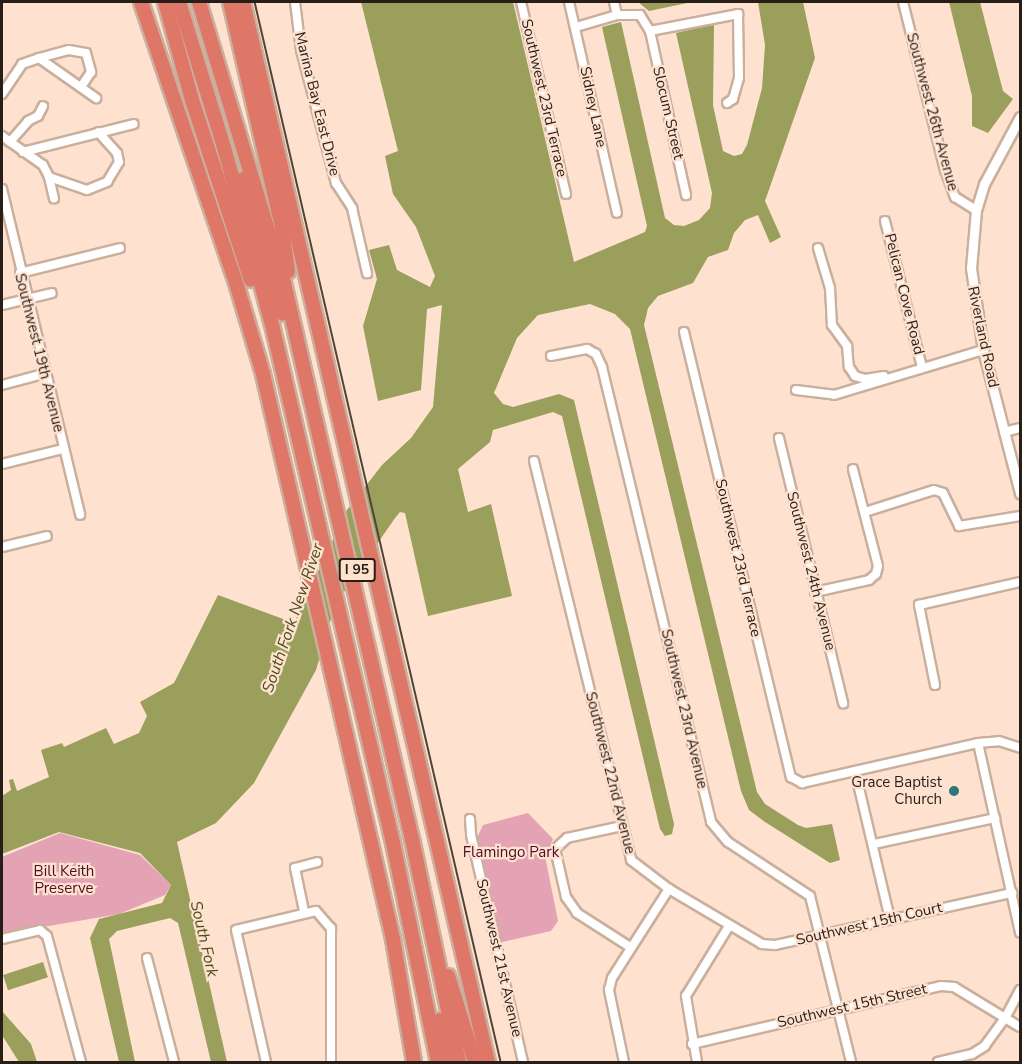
<!DOCTYPE html>
<html>
<head>
<meta charset="utf-8">
<style>
  body { margin:0 }
  #map { position:relative; width:1022px; height:1064px; overflow:hidden; background:#fee2cf; font-family:"Nunito Sans",sans-serif }
  div>[style] { position:absolute }
  [style*='--x'] { left:calc(var(--x)*1px); top:calc(var(--y)*1px); width:calc(var(--w)*1px); rotate:calc(var(--a)*1deg) }
  .green>* { inset:0; background:#e3a3b4 }
  .water>* { inset:0; background:#9a9f5b; transform-origin:0 0 }
  .roads { filter:drop-shadow(2px 0 #caaf9d) drop-shadow(-2px 0 #caaf9d) drop-shadow(0 2px #caaf9d) drop-shadow(0 -2px #caaf9d) }
  .minor>* { height:8px; margin:-4px; padding:0 4px; transform-origin:4px; border-radius:4px; background:#fff }
  .tertiary>* { height:9px; margin:-4.5px; padding:0 4.5px; transform-origin:4.5px; border-radius:4.5px; background:#fff }
  .motorway>* { height:14px; margin:-7px; padding:0 7px; transform-origin:7px; border-radius:7px; background:#df7769 }
  .rail>* { height:1.5px; margin:-0.75px; padding:0 0.75px; transform-origin:0.75px; border-radius:0.75px; background:#50433a }
  .dots>* { width:16px; height:16px; translate:-50% -50%; box-sizing:border-box; border:3px solid #fee2cf; border-radius:50% }
  span { translate:-50% -50%; white-space:nowrap; text-align:center; line-height:1.15; -webkit-text-stroke:4.5px #fee2cf; paint-order:stroke }
  .shield-label span { padding:2px 4px; background:#fee2cf; border:2px solid; border-radius:4px; -webkit-text-stroke-width:0 }
  .shield-label { font-size:14px; color:#271e17; font-weight:700 }
  .street-label { font-size:15px; color:#271e17 }
  .poi-label { font-size:15px; color:#271e17 }
  .right { translate:-100% -50%; text-align:right }
  .park-label { font-size:15px; color:#4e0d27 }
  .water-label { font-size:16px; color:#4b4e1b; font-style:italic }
  .frame { position:absolute; inset:0; border:3px solid #271e17; pointer-events:none }
</style>
</head>
<body>
<div id="map">
  <div class="green">
    <i style="clip-path:polygon(528px 813px,553px 839px,545px 856px,558px 921px,551px 931px,498px 943px,475px 842px,483px 825px)"></i>
    <i style="clip-path:polygon(60px 833px,140px 855px,171px 885px,165px 895px,119px 914px,2px 934px,2px 857px)"></i>
  </div>
  <div class="water">
    <i style="clip-path:polygon(361px 2px,513px 2px,574px 262px,645px 232px,647px 226px,602px 27px,621px 22px,665px 218px,674px 225px,684px 226px,699px 220px,710px 208px,712px 193px,676px 33px,714px 24px,713px 105px,723px 151px,734px 156px,742px 154px,747px 145px,762px 88px,765px 45px,758px 2px,803px 2px,815px 58px,765px 201px,781px 237px,770px 243px,758px 215px,745px 220px,734px 233px,728px 250px,708px 257px,693px 283px,658px 296px,648px 308px,644px 325px,757px 792px,765px 804px,798px 825px,806px 828px,832px 824px,840px 860px,830px 863px,765px 822px,749px 810px,741px 791px,630px 329px,615px 314px,590px 304px,538px 315px,517px 338px,494px 393px,503px 404px,513px 407px,559px 394px,574px 400px,674px 824px,672px 834px,665px 836px,660px 829px,562px 416px,553px 412px,493px 430px,490px 442px,458px 469px,468px 512px,491px 504px,512px 596px,428px 616px,405px 513px,400px 512px,395px 518px,335px 605px,316px 670px,254px 783px,216px 823px,177px 842px,227px 1062px,211px 1062px,178px 923px,170px 918px,117px 931px,109px 939px,135px 1062px,119px 1062px,90px 938px,99px 919px,162px 903px,171px 885px,140px 853px,59px 832px,2px 854px,2px 796px,11px 790px,9px 780px,13px 779px,17px 791px,49px 777px,41px 750px,62px 743px,64px 747px,106px 728px,114px 744px,139px 733px,147px 716px,140px 702px,174px 683px,218px 595px,294px 623px,347px 510px,382px 465px,411px 438px,433px 407px,442px 305px,427px 309px,421px 390px,378px 401px,363px 326px,377px 279px,369px 250px,389px 245px,397px 270px,430px 287px,435px 276px,416px 227px,393px 194px,385px 156px,398px 151px)"></i>
    <i style="clip-path:polygon(638px 2px,692px 2px,649px 11px)"></i>
    <i style="clip-path:polygon(949px 2px,980px 2px,1003px 91px,1013px 99px,988px 133px,972px 126px,972px 96px)"></i>
    <i style="left:43px;top:962px;width:16px;height:42px;rotate:72deg"></i>
    <i style="clip-path:polygon(2px 1011px,31px 1044px,37px 1062px,19px 1062px,2px 1035px)"></i>
  </div>
  <div class="roads">
    <div class="minor">
      <i style="--x:295;--y:2;--w:48;--a:82.9"></i>
      <i style="--x:301;--y:50;--w:138;--a:75.3"></i>
      <i style="--x:336;--y:183;--w:30;--a:57"></i>
      <i style="--x:352;--y:208;--w:67;--a:77"></i>
      <i style="--x:521;--y:2;--w:197;--a:76.8"></i>
      <i style="--x:569;--y:2;--w:216;--a:77.2"></i>
      <i style="--x:614;--y:2;--w:13;--a:77"></i>
      <i style="--x:903;--y:2;--w:173;--a:76"></i>
      <i style="--x:945;--y:170;--w:29;--a:70"></i>
      <i style="--x:955;--y:197;--w:25;--a:32"></i>
      <i style="--x:576;--y:27;--w:43;--a:-16.3"></i>
      <i style="--x:617;--y:15;--w:23;--a:0"></i>
      <i style="--x:640;--y:15;--w:19;--a:58"></i>
      <i style="--x:650;--y:31;--w:90;--a:-10.9"></i>
      <i style="--x:738;--y:14;--w:64;--a:89.1"></i>
      <i style="--x:739;--y:78;--w:22;--a:106"></i>
      <i style="--x:733;--y:99;--w:7;--a:146"></i>
      <i style="--x:650;--y:31;--w:168;--a:77.6"></i>
      <i style="--x:39;--y:58;--w:31;--a:-15"></i>
      <i style="--x:69;--y:50;--w:17;--a:10"></i>
      <i style="--x:86;--y:53;--w:20;--a:75"></i>
      <i style="--x:91;--y:72;--w:18;--a:124"></i>
      <i style="--x:2;--y:94;--w:36;--a:-56"></i>
      <i style="--x:22;--y:64;--w:18;--a:-19"></i>
      <i style="--x:39;--y:58;--w:70;--a:35.1"></i>
      <i style="--x:2;--y:136;--w:50;--a:35.3"></i>
      <i style="--x:43;--y:165;--w:13;--a:63"></i>
      <i style="--x:49;--y:177;--w:40;--a:18.9"></i>
      <i style="--x:87;--y:190;--w:22;--a:-22"></i>
      <i style="--x:107;--y:182;--w:23;--a:-59"></i>
      <i style="--x:119;--y:162;--w:9;--a:-103"></i>
      <i style="--x:117;--y:153;--w:28;--a:-132"></i>
      <i style="--x:10;--y:142;--w:28;--a:-49"></i>
      <i style="--x:28;--y:121;--w:11;--a:-27"></i>
      <i style="--x:38;--y:116;--w:11;--a:-63"></i>
      <i style="--x:23;--y:152;--w:114;--a:-14.2"></i>
      <i style="--x:49;--y:177;--w:22;--a:77"></i>
      <i style="--x:2;--y:189;--w:335;--a:76.5"></i>
      <i style="--x:885;--y:221;--w:151;--a:75.8"></i>
      <i style="--x:818;--y:248;--w:42;--a:73.3"></i>
      <i style="--x:830;--y:288;--w:37;--a:87"></i>
      <i style="--x:832;--y:325;--w:26;--a:54"></i>
      <i style="--x:847;--y:346;--w:21;--a:85"></i>
      <i style="--x:849;--y:367;--w:11;--a:56"></i>
      <i style="--x:855;--y:376;--w:10;--a:17"></i>
      <i style="--x:865;--y:379;--w:19;--a:-9"></i>
      <i style="--x:20;--y:273;--w:103;--a:-14"></i>
      <i style="--x:2;--y:305;--w:51;--a:-13.5"></i>
      <i style="--x:684;--y:332;--w:458;--a:76.5"></i>
      <i style="--x:791;--y:777;--w:13;--a:29"></i>
      <i style="--x:802;--y:783;--w:180;--a:-12.8"></i>
      <i style="--x:978;--y:743;--w:21;--a:-5"></i>
      <i style="--x:999;--y:741;--w:22;--a:18"></i>
      <i style="--x:551;--y:356;--w:37;--a:-11"></i>
      <i style="--x:587;--y:349;--w:10;--a:29"></i>
      <i style="--x:596;--y:354;--w:14;--a:65"></i>
      <i style="--x:602;--y:367;--w:468;--a:76.5"></i>
      <i style="--x:711;--y:822;--w:26;--a:50"></i>
      <i style="--x:728;--y:842;--w:98;--a:33.4"></i>
      <i style="--x:810;--y:896;--w:171;--a:76.1"></i>
      <i style="--x:2;--y:385;--w:42;--a:-15"></i>
      <i style="--x:796;--y:390;--w:38;--a:7"></i>
      <i style="--x:834;--y:395;--w:156;--a:-16.8"></i>
      <i style="--x:1004;--y:432;--w:16;--a:-14"></i>
      <i style="--x:779;--y:438;--w:273;--a:76.4"></i>
      <i style="--x:534;--y:461;--w:411;--a:76.3"></i>
      <i style="--x:631;--y:860;--w:48;--a:37.3"></i>
      <i style="--x:669;--y:889;--w:108;--a:30.6"></i>
      <i style="--x:762;--y:944;--w:13;--a:4"></i>
      <i style="--x:775;--y:945;--w:243;--a:-12.4"></i>
      <i style="--x:2;--y:464;--w:63;--a:-13.8"></i>
      <i style="--x:865;--y:512;--w:72;--a:-17.7"></i>
      <i style="--x:934;--y:490;--w:9;--a:18"></i>
      <i style="--x:943;--y:493;--w:37;--a:64"></i>
      <i style="--x:959;--y:526;--w:62;--a:-9.3"></i>
      <i style="--x:2;--y:547;--w:46;--a:-13.7"></i>
      <i style="--x:815;--y:592;--w:55;--a:-12.5"></i>
      <i style="--x:869;--y:580;--w:9;--a:-41"></i>
      <i style="--x:876;--y:574;--w:8;--a:-76"></i>
      <i style="--x:878;--y:566;--w:100;--a:-104.5"></i>
      <i style="--x:935;--y:685;--w:82;--a:-101.3"></i>
      <i style="--x:919;--y:605;--w:104;--a:-12.8"></i>
      <i style="--x:978;--y:743;--w:194;--a:77.5"></i>
      <i style="--x:855;--y:771;--w:152;--a:76.7"></i>
      <i style="--x:470;--y:819;--w:16;--a:86"></i>
      <i style="--x:471;--y:835;--w:233;--a:77.1"></i>
      <i style="--x:622;--y:826;--w:56;--a:167.7"></i>
      <i style="--x:567;--y:838;--w:16;--a:137"></i>
      <i style="--x:555;--y:849;--w:49;--a:77.1"></i>
      <i style="--x:566;--y:897;--w:19;--a:55"></i>
      <i style="--x:577;--y:913;--w:63;--a:32.7"></i>
      <i style="--x:874;--y:844;--w:124;--a:-12.1"></i>
      <i style="--x:304;--y:911;--w:44;--a:-101.8"></i>
      <i style="--x:295;--y:868;--w:23;--a:-15"></i>
      <i style="--x:2;--y:939;--w:39;--a:-13"></i>
      <i style="--x:40;--y:930;--w:9;--a:41"></i>
      <i style="--x:47;--y:936;--w:131;--a:74.9"></i>
      <i style="--x:147;--y:958;--w:107;--a:75.4"></i>
      <i style="--x:1020;--y:990;--w:32;--a:118"></i>
      <i style="--x:1005;--y:1018;--w:17;--a:31"></i>
      <i style="--x:692;--y:1044;--w:256;--a:-13.1"></i>
      <i style="--x:941;--y:986;--w:13;--a:4"></i>
      <i style="--x:954;--y:987;--w:60;--a:31.3"></i>
      <i style="--x:1005;--y:1018;--w:34;--a:126"></i>
      <i style="--x:985;--y:1046;--w:15;--a:148"></i>
      <i style="--x:972;--y:1054;--w:35;--a:167"></i>
      <i style="--x:266;--y:1062;--w:135;--a:-102.8"></i>
      <i style="--x:236;--y:930;--w:82;--a:-13.4"></i>
      <i style="--x:316;--y:911;--w:23;--a:49"></i>
      <i style="--x:331;--y:928;--w:134;--a:90"></i>
      <i style="--x:624;--y:1062;--w:74;--a:-101.8"></i>
      <i style="--x:609;--y:990;--w:12;--a:-76"></i>
      <i style="--x:612;--y:978;--w:106;--a:-57.4"></i>
      <i style="--x:697;--y:1062;--w:67;--a:-99.5"></i>
      <i style="--x:686;--y:996;--w:82;--a:-58.4"></i>
    </div>
    <div class="tertiary">
      <i style="--x:1020;--y:117;--w:76;--a:118.2"></i>
      <i style="--x:984;--y:184;--w:27;--a:107"></i>
      <i style="--x:976;--y:210;--w:58;--a:94.9"></i>
      <i style="--x:971;--y:268;--w:83;--a:81.7"></i>
      <i style="--x:983;--y:350;--w:148;--a:75.5"></i>
    </div>
    <div class="motorway">
      <i style="--x:141;--y:2;--w:300;--a:71.3"></i>
      <i style="--x:237;--y:286;--w:92;--a:73.5"></i>
      <i style="--x:263;--y:374;--w:580;--a:77.04"></i>
      <i style="--x:393;--y:939;--w:125;--a:80.3"></i>
      <i style="--x:165;--y:2;--w:102;--a:74.6"></i>
      <i style="--x:192;--y:100;--w:189;--a:71.9"></i>
      <i style="--x:179;--y:2;--w:152;--a:72.8"></i>
      <i style="--x:224;--y:147;--w:188;--a:74.9"></i>
      <i style="--x:273;--y:329;--w:528;--a:76.86"></i>
      <i style="--x:393;--y:843;--w:224;--a:78.4"></i>
      <i style="--x:199;--y:2;--w:294;--a:73.2"></i>
      <i style="--x:284;--y:283;--w:571;--a:77.04"></i>
      <i style="--x:412;--y:839;--w:228;--a:78.1"></i>
      <i style="--x:230;--y:2;--w:232;--a:77"></i>
      <i style="--x:282;--y:228;--w:44;--a:82.2"></i>
      <i style="--x:243;--y:2;--w:1088;--a:76.99"></i>
      <i style="--x:243;--y:179;--w:140;--a:73.8"></i>
      <i style="--x:448;--y:976;--w:90;--a:72.6"></i>
      <i style="--x:440;--y:1020;--w:43;--a:77.9"></i>
    </div>
  </div>
  <div class="rail">
    <i style="--x:255;--y:2;--w:1088;--a:76.93"></i>
  </div>
  <div class="dots">
    <i style="left:954px;top:791px;background:#2e7778"></i>
  </div>
  <div class="shield-label">
    <span style="left:357px;top:570px">I 95</span>
  </div>
  <div class="street-label">
    <span style="left:544px;top:98px;rotate:77deg">Southwest 23rd Terrace</span>
    <span style="left:317px;top:104px;rotate:76deg">Marina Bay East Drive</span>
    <span style="left:593px;top:107px;rotate:78deg">Sidney Lane</span>
    <span style="left:932px;top:112px;rotate:75deg">Southwest 26th Avenue</span>
    <span style="left:668px;top:113px;rotate:77deg">Slocum Street</span>
    <span style="left:904px;top:294px;rotate:76deg">Pelican Cove Road</span>
    <span style="left:983px;top:337px;rotate:78deg">Riverland Road</span>
    <span style="left:39px;top:353px;rotate:76deg">Southwest 19th Avenue</span>
    <span style="left:738px;top:558px;rotate:77deg">Southwest 23rd Terrace</span>
    <span style="left:811px;top:571px;rotate:76deg">Southwest 24th Avenue</span>
    <span style="left:684px;top:709px;rotate:77deg">Southwest 23rd Avenue</span>
    <span style="left:610px;top:773px;rotate:76deg">Southwest 22nd Avenue</span>
    <span style="left:869px;top:924px;rotate:-13deg">Southwest 15th Court</span>
    <span style="left:499px;top:958px;rotate:77deg">Southwest 21st Avenue</span>
    <span style="left:852px;top:1006px;rotate:-13deg">Southwest 15th Street</span>
  </div>
  <div class="poi-label">
    <span class="right" style="left:942px;top:791px">Grace Baptist<br>Church</span>
  </div>
  <div class="park-label">
    <span style="left:511px;top:853px">Flamingo Park</span>
    <span style="left:64px;top:880px">Bill Keith<br>Preserve</span>
  </div>
  <div class="water-label">
    <span style="left:293px;top:618px;rotate:-71deg">South Fork New River</span>
    <span style="left:204px;top:939px;rotate:77deg">South Fork</span>
  </div>
  <div class="frame"></div>
</div>
</body>
</html>
